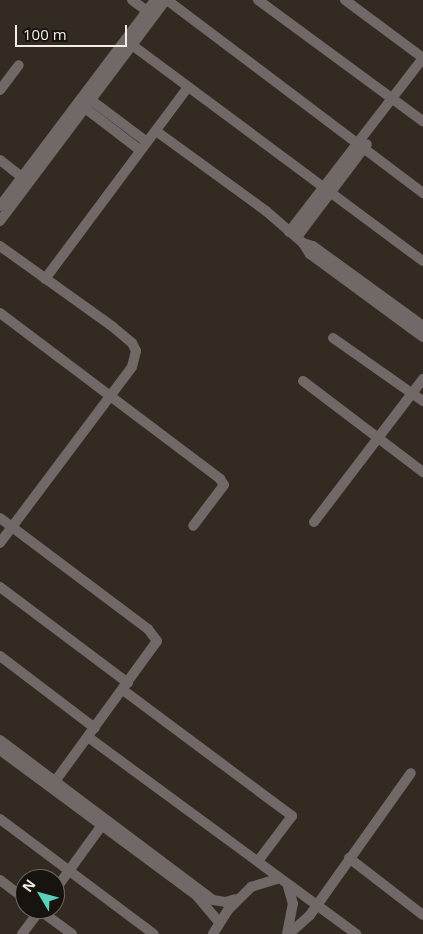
<!DOCTYPE html>
<html>
<head>
<meta charset="utf-8">
<style>
  body { margin:0 }
  #map { position:relative; width:423px; height:934px; overflow:hidden; background:#332a21; font-family:"Open Sans",sans-serif }
  div>[style] { position:absolute }
  [style*='--x'] { left:calc(var(--x)*1px); top:calc(var(--y)*1px); width:calc(var(--w)*1px); rotate:calc(var(--a)*1deg) }
  .minor>* { height:10px; margin:-5px; padding:0 5px; transform-origin:5px; border-radius:5px; background:#706968 }
  span { translate:-50% -50%; white-space:nowrap; text-align:center; line-height:1.15; -webkit-text-stroke:4px #17130f; paint-order:stroke }
  .north { position:absolute; left:15px; top:869px; width:50px; height:50px; box-sizing:border-box; background:#17130f; border:1px solid #6f6a65; border-radius:50%; rotate:307deg; font-size:14px; font-weight:700; line-height:20px; text-align:center; color:#f4ede7 }
  .north::after { content:''; display:block; margin:auto; width:18px; height:22px; background:#5bcebc; clip-path:polygon(50% 0,100% 100%,50% 72%,0 100%) }
  .scale { position:absolute; left:15px; top:25px; width:112px; height:22px; box-sizing:border-box; border:2px solid #f4ede7; border-top:0; padding-left:6px; font-size:15px; line-height:18px; white-space:nowrap; color:#f4ede7; -webkit-text-stroke:4px #17130f; paint-order:stroke }
</style>
</head>
<body>
<div id="map">
  <div class="minor">
    <i style="--x:132;--y:0;--w:19;--a:36"></i>
    <i style="--x:167;--y:0;--w:321;--a:37"></i>
    <i style="--x:258;--y:0;--w:205;--a:36.3"></i>
    <i style="--x:345;--y:0;--w:97;--a:36.6"></i>
    <i style="--x:132;--y:45;--w:362;--a:36.6"></i>
    <i style="--x:0;--y:90;--w:31;--a:-53"></i>
    <i style="--x:91;--y:100;--w:70;--a:36.9"></i>
    <i style="--x:85;--y:108;--w:69;--a:37.4"></i>
    <i style="--x:156;--y:131;--w:136;--a:36"></i>
    <i style="--x:266;--y:211;--w:49;--a:40.9"></i>
    <i style="--x:303;--y:243;--w:13;--a:58"></i>
    <i style="--x:310;--y:254;--w:140;--a:36.3"></i>
    <i style="--x:0;--y:160;--w:28;--a:38"></i>
    <i style="--x:0;--y:206;--w:258;--a:-53"></i>
    <i style="--x:0;--y:221;--w:276;--a:-53.1"></i>
    <i style="--x:289;--y:232;--w:220;--a:-52.4"></i>
    <i style="--x:297;--y:237;--w:116;--a:-53"></i>
    <i style="--x:303;--y:243;--w:10;--a:17"></i>
    <i style="--x:313;--y:246;--w:136;--a:36"></i>
    <i style="--x:0;--y:246;--w:139;--a:35.6"></i>
    <i style="--x:113;--y:327;--w:25;--a:40"></i>
    <i style="--x:132;--y:343;--w:9;--a:63"></i>
    <i style="--x:136;--y:351;--w:16;--a:104"></i>
    <i style="--x:132;--y:367;--w:220;--a:126.9"></i>
    <i style="--x:45;--y:279;--w:239;--a:-53.3"></i>
    <i style="--x:0;--y:313;--w:276;--a:37"></i>
    <i style="--x:220;--y:479;--w:7;--a:56"></i>
    <i style="--x:224;--y:485;--w:51;--a:127.1"></i>
    <i style="--x:333;--y:338;--w:110;--a:35"></i>
    <i style="--x:303;--y:381;--w:151;--a:37.2"></i>
    <i style="--x:0;--y:518;--w:185;--a:36.9"></i>
    <i style="--x:148;--y:629;--w:15;--a:53"></i>
    <i style="--x:157;--y:641;--w:172;--a:126"></i>
    <i style="--x:314;--y:522;--w:180;--a:-52.7"></i>
    <i style="--x:0;--y:587;--w:160;--a:36.9"></i>
    <i style="--x:0;--y:656;--w:119;--a:37.2"></i>
    <i style="--x:123;--y:690;--w:211;--a:36.7"></i>
    <i style="--x:292;--y:816;--w:56;--a:127.1"></i>
    <i style="--x:88;--y:737;--w:333;--a:36.3"></i>
    <i style="--x:0;--y:740;--w:266;--a:36.9"></i>
    <i style="--x:213;--y:900;--w:12;--a:9"></i>
    <i style="--x:225;--y:902;--w:11;--a:-15"></i>
    <i style="--x:0;--y:750;--w:245;--a:36.5"></i>
    <i style="--x:197;--y:896;--w:34;--a:50"></i>
    <i style="--x:0;--y:819;--w:192;--a:36.8"></i>
    <i style="--x:349;--y:858;--w:93;--a:37.6"></i>
    <i style="--x:0;--y:880;--w:31;--a:37"></i>
    <i style="--x:55;--y:890;--w:80;--a:-54.1"></i>
    <i style="--x:38;--y:909;--w:42;--a:36.3"></i>
    <i style="--x:22;--y:934;--w:31;--a:-53"></i>
    <i style="--x:213;--y:934;--w:28;--a:-58"></i>
    <i style="--x:228;--y:910;--w:33;--a:-45"></i>
    <i style="--x:251;--y:887;--w:28;--a:-17"></i>
    <i style="--x:287;--y:934;--w:31;--a:-79"></i>
    <i style="--x:293;--y:904;--w:19;--a:-106"></i>
    <i style="--x:289;--y:934;--w:28;--a:-42"></i>
    <i style="--x:310;--y:915;--w:174;--a:-54.6"></i>
  </div>
  <div class="north">N</div>
  <div class="scale">100 m</div>
</div>
</body>
</html>
